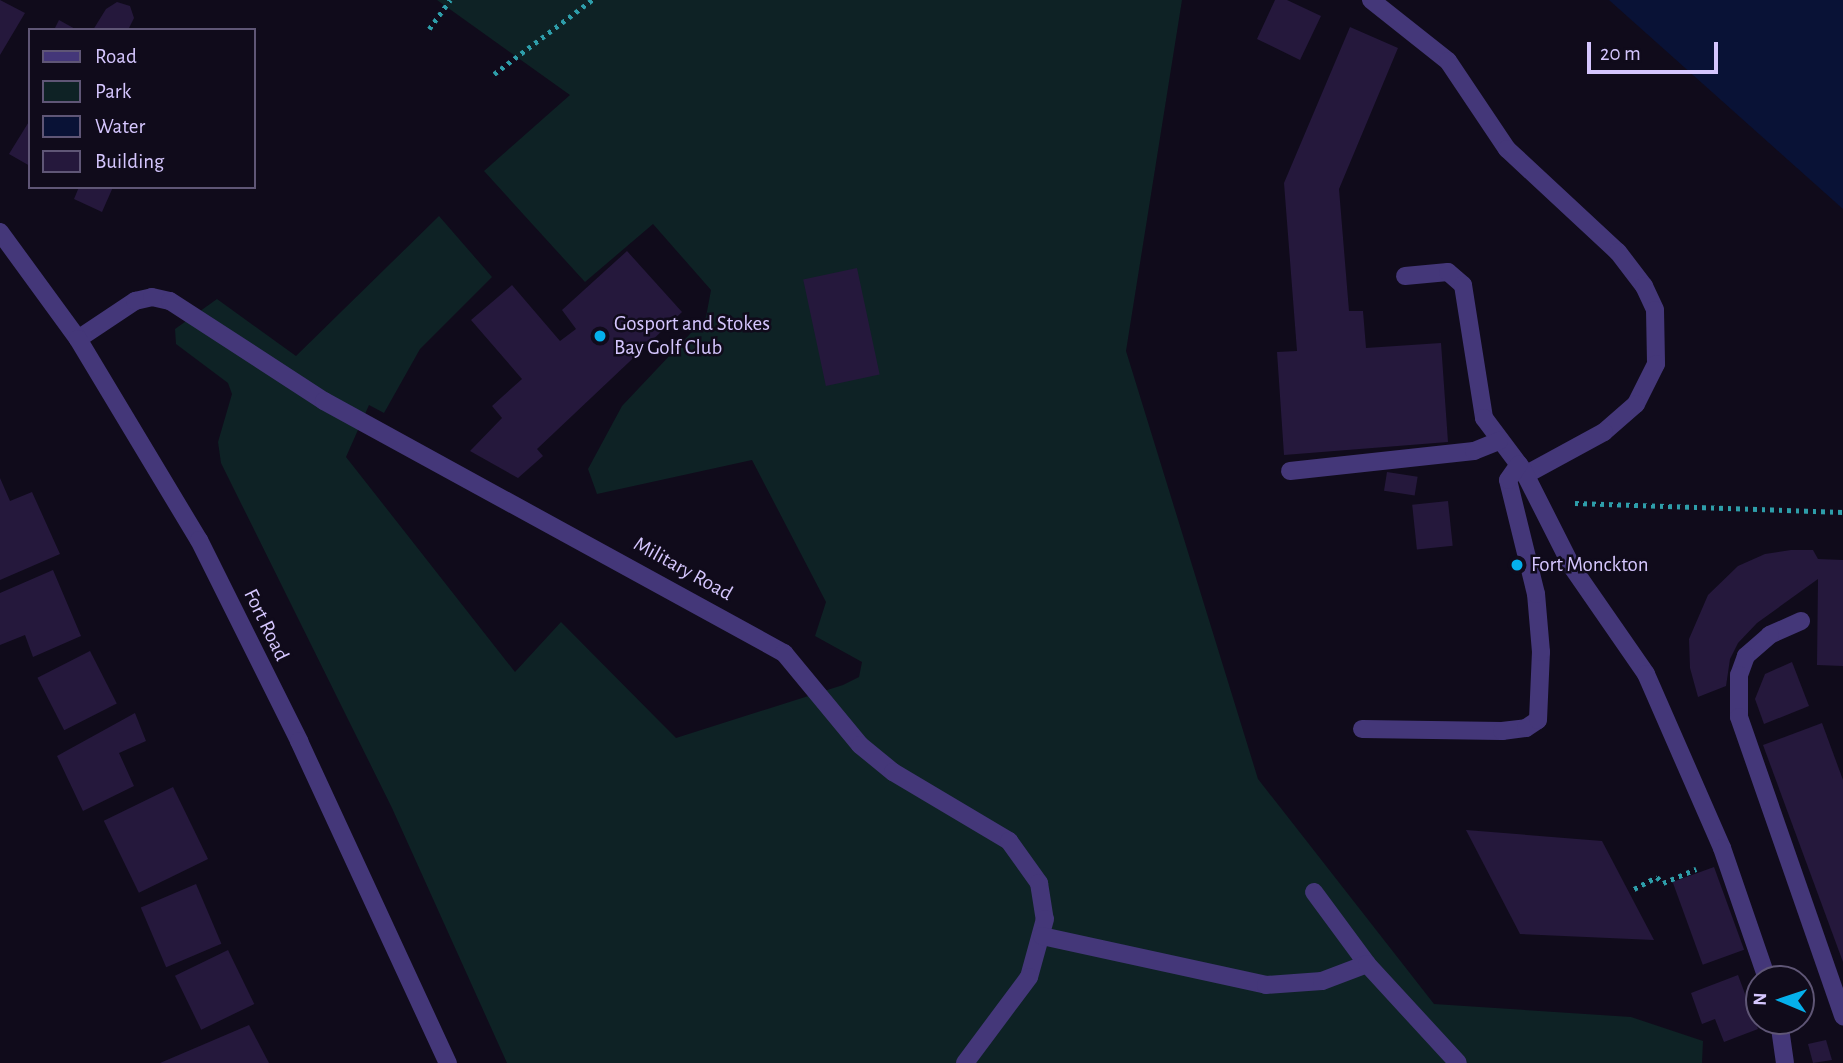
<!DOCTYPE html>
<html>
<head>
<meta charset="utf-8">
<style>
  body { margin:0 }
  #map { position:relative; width:1843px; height:1063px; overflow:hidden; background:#100b1b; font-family:"Alegreya Sans",sans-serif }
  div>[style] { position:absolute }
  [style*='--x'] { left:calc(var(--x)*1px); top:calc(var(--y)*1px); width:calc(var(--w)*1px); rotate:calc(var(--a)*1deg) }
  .green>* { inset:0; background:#0e2225 }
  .water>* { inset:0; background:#091236 }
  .building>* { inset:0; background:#25183c; transform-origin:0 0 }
  .path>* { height:4.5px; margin-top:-2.25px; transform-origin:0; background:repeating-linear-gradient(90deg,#2e9eaa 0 3.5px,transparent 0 8.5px) }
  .service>* { height:18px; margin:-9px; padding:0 9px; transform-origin:9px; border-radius:9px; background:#443779 }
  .tertiary>* { height:18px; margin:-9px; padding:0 9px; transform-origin:9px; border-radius:9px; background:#443779 }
  .dots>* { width:19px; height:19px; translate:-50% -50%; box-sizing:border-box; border:4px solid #100b1b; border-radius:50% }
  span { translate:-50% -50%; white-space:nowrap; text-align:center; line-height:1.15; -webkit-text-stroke:5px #100b1b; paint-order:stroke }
  .poi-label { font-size:21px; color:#d5c6fe }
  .left { translate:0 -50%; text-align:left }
  .street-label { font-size:21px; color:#d5c6fe }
  .legend { position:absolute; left:28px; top:28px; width:228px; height:161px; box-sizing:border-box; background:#100b1b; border:2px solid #5f5676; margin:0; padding:9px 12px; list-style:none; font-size:21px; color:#d5c6fe }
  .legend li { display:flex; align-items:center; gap:14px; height:35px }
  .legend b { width:35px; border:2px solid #5f5676 }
  .north { position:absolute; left:1745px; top:965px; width:70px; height:70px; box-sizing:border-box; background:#100b1b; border:2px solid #5f5676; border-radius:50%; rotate:272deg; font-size:19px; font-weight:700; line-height:28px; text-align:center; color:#d5c6fe }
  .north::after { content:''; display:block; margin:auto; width:24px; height:32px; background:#05b0ec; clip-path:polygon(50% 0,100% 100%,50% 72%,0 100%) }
  .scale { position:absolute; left:1587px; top:42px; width:131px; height:32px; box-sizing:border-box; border:4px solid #d5c6fe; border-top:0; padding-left:9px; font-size:21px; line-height:24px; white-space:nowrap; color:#d5c6fe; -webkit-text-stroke:5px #100b1b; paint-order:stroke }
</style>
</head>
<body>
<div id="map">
  <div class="green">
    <i style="clip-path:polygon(437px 0,1182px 0,1126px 351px,1258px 779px,1434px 1004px,1631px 1017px,1703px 1041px,1702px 1063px,507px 1063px,392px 808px,221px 463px,218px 442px,232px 394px,228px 383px,176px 344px,175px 329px,217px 299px,296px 356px,439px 216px,492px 277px,420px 349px,384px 413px,369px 405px,346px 457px,515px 672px,561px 622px,676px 738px,843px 685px,859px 677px,862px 662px,815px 636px,826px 602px,752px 460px,597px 494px,588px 469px,622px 406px,706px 317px,711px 290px,653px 224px,585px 282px,484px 171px,570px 95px)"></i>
  </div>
  <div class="water">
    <i style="clip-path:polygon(1609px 0,1843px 0,1843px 209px)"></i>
  </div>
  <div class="building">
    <i style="clip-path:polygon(0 0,25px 13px,0 55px)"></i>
    <i style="clip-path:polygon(1275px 0,1287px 0,1321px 16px,1300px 60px,1257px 39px)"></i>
    <i style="clip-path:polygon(117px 2px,130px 6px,134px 18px,128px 30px,93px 30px,106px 9px)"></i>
    <i style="clip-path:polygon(59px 20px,77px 30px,54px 30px)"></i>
    <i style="clip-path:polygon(1350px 27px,1398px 48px,1339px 189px,1349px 311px,1363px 311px,1366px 348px,1441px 343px,1448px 442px,1284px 455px,1277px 352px,1297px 351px,1284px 183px)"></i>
    <i style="clip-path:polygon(30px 120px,30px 166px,9px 154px)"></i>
    <i style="clip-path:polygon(79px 187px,113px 187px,102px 212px,74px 199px)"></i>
    <i style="clip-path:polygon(627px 251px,682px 312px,537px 449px,543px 456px,518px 478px,470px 451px,502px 418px,492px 406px,522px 379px,471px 320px,512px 285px,560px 341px,576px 329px,562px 310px)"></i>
    <i style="left:857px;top:268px;width:109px;height:55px;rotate:78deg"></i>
    <i style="left:1387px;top:472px;width:31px;height:19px;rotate:9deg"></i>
    <i style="clip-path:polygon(0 478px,10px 501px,32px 492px,60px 554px,0 580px)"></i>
    <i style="left:1448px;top:501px;width:45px;height:36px;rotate:84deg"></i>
    <i style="clip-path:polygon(1791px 550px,1813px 550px,1818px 559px,1843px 560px,1843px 666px,1817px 665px,1818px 579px,1757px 623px,1738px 643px,1730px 659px,1726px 686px,1698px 697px,1690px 668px,1689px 639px,1708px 595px,1738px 566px,1765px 554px)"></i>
    <i style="clip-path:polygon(53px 570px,81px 636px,33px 657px,25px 635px,0 645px,0 593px)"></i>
    <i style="left:90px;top:651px;width:59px;height:59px;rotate:63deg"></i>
    <i style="clip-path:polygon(1792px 662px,1809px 706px,1764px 724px,1755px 699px,1765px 674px)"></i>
    <i style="clip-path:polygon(135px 713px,146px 741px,119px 753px,134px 786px,83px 811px,57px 756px)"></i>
    <i style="clip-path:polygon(1822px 723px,1843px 780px,1843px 962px,1763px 745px)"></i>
    <i style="left:173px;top:787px;width:80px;height:77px;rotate:64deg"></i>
    <i style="clip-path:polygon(1466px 830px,1602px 841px,1654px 940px,1520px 934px)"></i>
    <i style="left:1714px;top:867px;width:88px;height:44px;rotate:70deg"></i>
    <i style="left:196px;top:884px;width:65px;height:60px;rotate:67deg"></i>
    <i style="left:228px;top:950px;width:60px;height:59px;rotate:64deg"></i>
    <i style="clip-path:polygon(1738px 975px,1758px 1029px,1724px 1042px,1715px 1019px,1702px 1024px,1691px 993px)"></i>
    <i style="clip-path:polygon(249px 1025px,269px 1063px,160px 1063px)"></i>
    <i style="clip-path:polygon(1826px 1040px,1832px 1060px,1813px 1063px,1808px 1044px)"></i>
  </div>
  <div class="path">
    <i style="--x:429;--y:29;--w:36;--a:-54"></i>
    <i style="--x:494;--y:74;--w:123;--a:-37.1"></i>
    <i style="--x:1575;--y:503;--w:268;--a:1.9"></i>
    <i style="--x:1634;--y:889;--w:26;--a:-28"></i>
    <i style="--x:1657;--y:877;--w:8;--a:45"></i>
    <i style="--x:1663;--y:883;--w:36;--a:-23"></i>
  </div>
  <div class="service">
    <i style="--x:1371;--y:0;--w:98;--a:38.4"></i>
    <i style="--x:1448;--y:61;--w:106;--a:56.2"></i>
    <i style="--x:1507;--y:149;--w:151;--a:42.9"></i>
    <i style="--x:1618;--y:252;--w:43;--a:52.6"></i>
    <i style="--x:1644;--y:286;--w:26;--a:65"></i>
    <i style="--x:1655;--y:310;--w:54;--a:88.9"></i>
    <i style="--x:1656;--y:364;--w:45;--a:116.6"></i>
    <i style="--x:1636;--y:404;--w:43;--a:138.8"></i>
    <i style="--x:1604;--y:432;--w:90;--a:151.4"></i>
    <i style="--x:1405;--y:276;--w:43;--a:-5.3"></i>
    <i style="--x:1448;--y:272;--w:20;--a:41"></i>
    <i style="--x:1463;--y:285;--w:135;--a:81"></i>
    <i style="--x:1484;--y:418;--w:65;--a:53.1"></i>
    <i style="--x:1523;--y:470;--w:109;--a:63.2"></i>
    <i style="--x:1572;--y:567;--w:130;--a:55.3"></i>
    <i style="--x:1646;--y:674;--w:190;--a:66.4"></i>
    <i style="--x:1722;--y:848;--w:139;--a:71"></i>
    <i style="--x:78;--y:339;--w:69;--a:-33.7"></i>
    <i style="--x:135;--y:301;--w:17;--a:-13"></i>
    <i style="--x:152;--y:297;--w:18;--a:13"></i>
    <i style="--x:170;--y:301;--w:184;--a:33"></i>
    <i style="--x:324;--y:401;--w:525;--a:28.72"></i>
    <i style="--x:784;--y:653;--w:119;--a:50.4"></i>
    <i style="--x:860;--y:745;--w:43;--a:39.3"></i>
    <i style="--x:893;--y:772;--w:135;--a:30.7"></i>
    <i style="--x:1009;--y:841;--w:52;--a:54.5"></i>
    <i style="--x:1039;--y:883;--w:36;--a:81"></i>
    <i style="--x:1045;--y:919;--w:60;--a:105.4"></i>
    <i style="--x:1029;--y:977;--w:107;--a:126.7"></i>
    <i style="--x:1290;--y:471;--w:185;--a:-6.2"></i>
    <i style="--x:1474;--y:451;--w:27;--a:-22"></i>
    <i style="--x:1801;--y:621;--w:34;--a:156"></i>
    <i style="--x:1770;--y:635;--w:32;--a:139"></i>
    <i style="--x:1746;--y:656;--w:20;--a:110"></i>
    <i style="--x:1739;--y:675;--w:42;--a:90"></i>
    <i style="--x:1739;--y:717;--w:317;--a:70.8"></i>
    <i style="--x:1362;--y:729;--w:140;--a:0.8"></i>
    <i style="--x:1502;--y:731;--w:24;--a:-7"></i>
    <i style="--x:1526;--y:728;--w:14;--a:-34"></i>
    <i style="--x:1538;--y:720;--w:68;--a:-87.5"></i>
    <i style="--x:1541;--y:652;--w:58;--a:-94.9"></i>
    <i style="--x:1536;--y:594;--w:117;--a:-103.8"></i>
    <i style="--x:1508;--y:480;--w:19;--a:-55"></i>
    <i style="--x:1314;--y:892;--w:89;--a:53.6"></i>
    <i style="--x:1042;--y:936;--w:229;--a:12.3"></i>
    <i style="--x:1266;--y:985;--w:56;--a:-4.1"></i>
    <i style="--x:1322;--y:981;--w:48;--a:-20.7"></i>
    <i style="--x:1367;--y:964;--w:134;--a:47.4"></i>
    <i style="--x:1779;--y:1021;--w:42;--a:81.9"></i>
  </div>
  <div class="tertiary">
    <i style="--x:0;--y:232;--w:132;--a:53.9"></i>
    <i style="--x:78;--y:339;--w:235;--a:59"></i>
    <i style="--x:199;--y:540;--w:225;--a:63.5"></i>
    <i style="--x:299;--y:741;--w:355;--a:65.2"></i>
  </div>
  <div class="dots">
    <i style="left:600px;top:336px;background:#05b0ec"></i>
    <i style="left:1517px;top:565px;background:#05b0ec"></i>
  </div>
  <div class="poi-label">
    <span class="left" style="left:614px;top:336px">Gosport and Stokes<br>Bay Golf Club</span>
    <span class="left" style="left:1531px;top:565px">Fort Monckton</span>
  </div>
  <div class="street-label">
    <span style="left:683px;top:569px;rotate:29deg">Military Road</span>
    <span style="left:266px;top:625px;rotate:64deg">Fort Road</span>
  </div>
  <ul class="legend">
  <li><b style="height:9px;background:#443779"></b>Road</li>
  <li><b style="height:19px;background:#0e2225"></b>Park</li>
  <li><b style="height:19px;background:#091236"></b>Water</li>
  <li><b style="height:19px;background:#25183c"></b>Building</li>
  </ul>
  <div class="north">N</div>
  <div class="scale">20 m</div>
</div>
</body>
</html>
